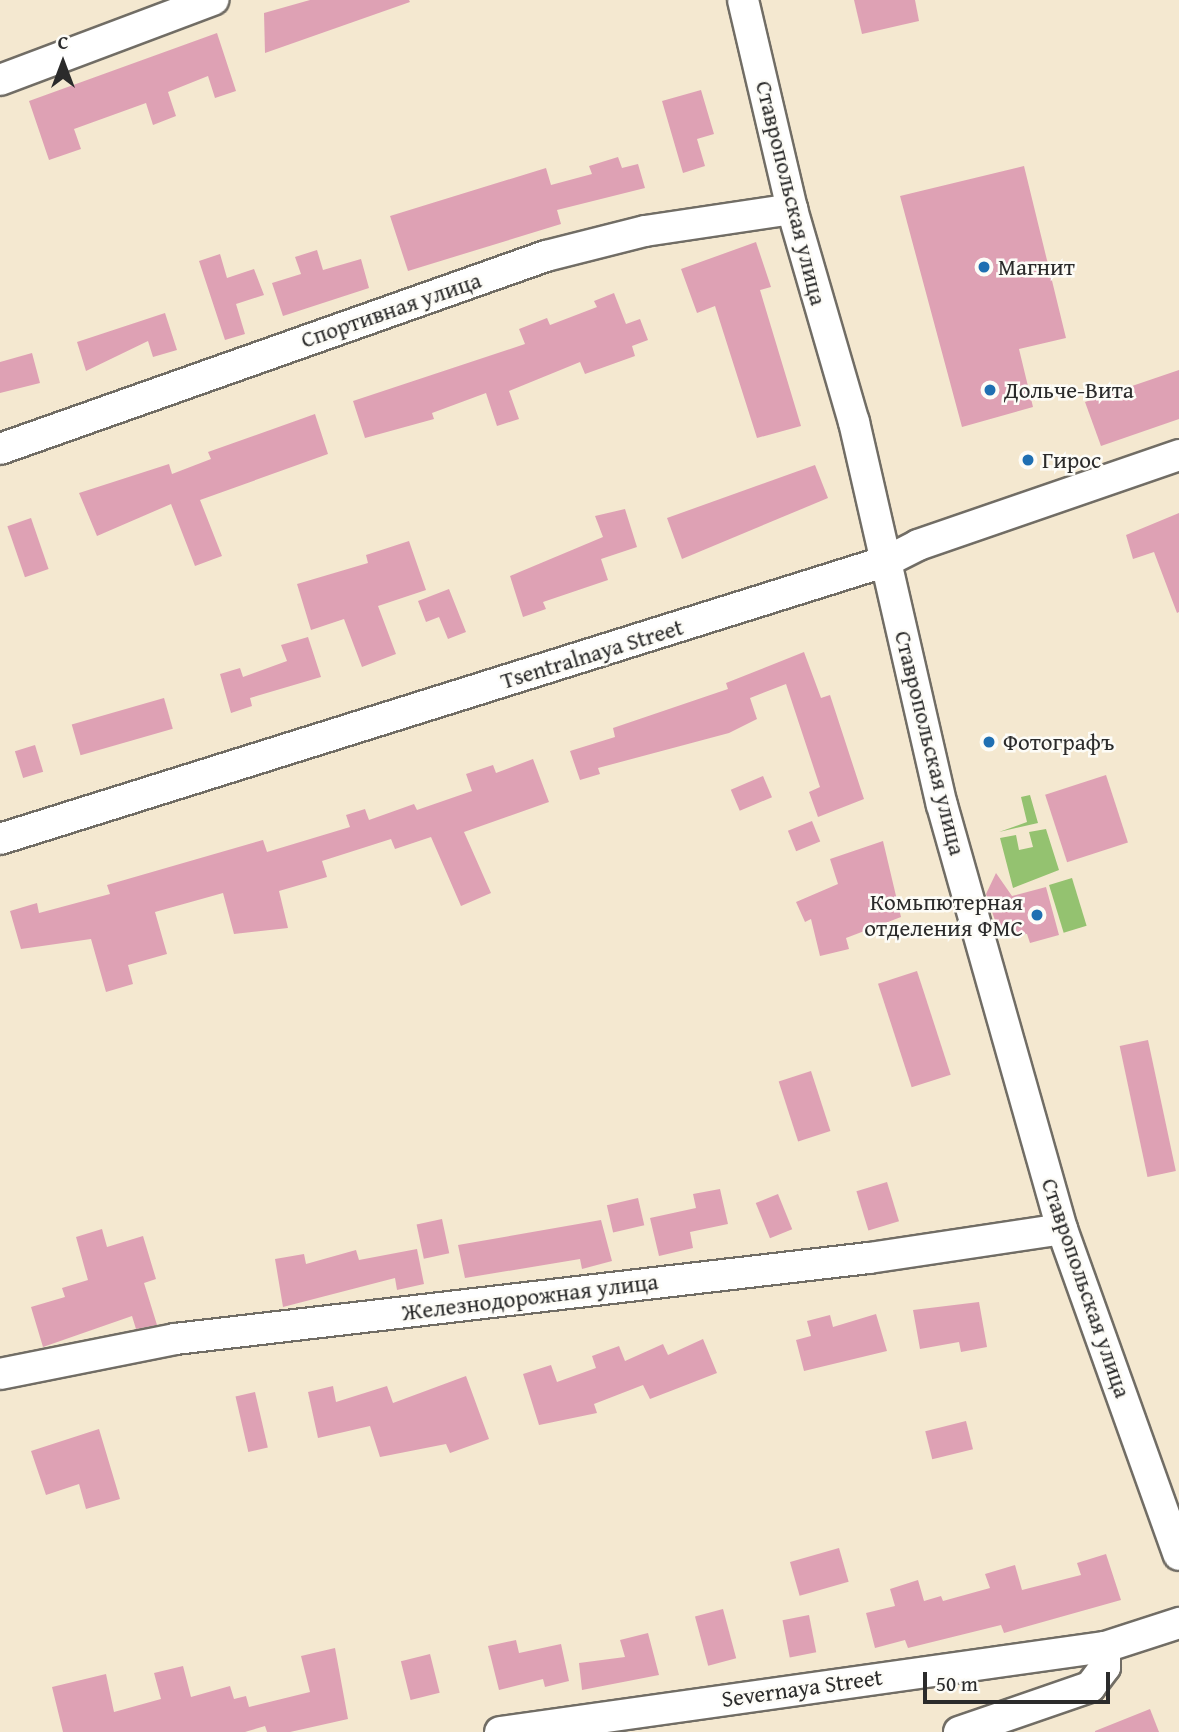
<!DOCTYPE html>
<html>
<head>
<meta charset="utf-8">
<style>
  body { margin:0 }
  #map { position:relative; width:1179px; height:1732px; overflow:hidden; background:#f4e8d0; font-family:"Gentium Book Plus",serif }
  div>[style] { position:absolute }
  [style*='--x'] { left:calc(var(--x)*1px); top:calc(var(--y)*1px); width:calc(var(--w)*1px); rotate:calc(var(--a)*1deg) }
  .green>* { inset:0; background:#94c270; transform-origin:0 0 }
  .building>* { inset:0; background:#dea1b4; transform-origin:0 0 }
  .roads { filter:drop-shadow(2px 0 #716d65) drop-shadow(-2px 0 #716d65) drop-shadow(0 2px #716d65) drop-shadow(0 -2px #716d65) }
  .minor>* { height:30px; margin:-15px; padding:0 15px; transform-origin:15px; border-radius:15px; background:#fff }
  .dots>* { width:19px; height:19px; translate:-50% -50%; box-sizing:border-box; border:4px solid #fdfcf7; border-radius:50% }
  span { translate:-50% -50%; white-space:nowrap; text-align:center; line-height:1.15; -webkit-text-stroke:5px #fdfcf7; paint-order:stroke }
  .street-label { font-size:23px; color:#2b2b2b }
  .poi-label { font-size:23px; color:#2b2b2b }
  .left { translate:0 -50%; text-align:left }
  .right { translate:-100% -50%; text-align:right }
  .north { position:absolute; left:28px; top:28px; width:70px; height:70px; -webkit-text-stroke:5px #fdfcf7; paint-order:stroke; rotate:0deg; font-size:19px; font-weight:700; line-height:28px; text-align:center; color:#2b2b2b }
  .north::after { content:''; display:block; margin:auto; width:24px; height:32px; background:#2b2b2b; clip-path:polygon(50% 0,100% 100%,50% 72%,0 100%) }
  .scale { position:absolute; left:923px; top:1672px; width:187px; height:32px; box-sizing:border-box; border:4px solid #2b2b2b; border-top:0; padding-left:9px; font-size:21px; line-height:24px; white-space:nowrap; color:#2b2b2b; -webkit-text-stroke:5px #fdfcf7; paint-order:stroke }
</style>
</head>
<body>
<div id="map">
  <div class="green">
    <i style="clip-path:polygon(1030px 795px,1038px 823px,999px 832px,1027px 822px,1021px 797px)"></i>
    <i style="clip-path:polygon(1046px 829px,1059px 870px,1013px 888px,1000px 838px,1016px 835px,1019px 850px,1033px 847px,1029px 832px)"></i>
    <i style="left:1072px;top:878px;width:50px;height:24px;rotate:73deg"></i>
  </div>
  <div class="building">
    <i style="clip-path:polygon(310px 0,409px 0,410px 2px,265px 53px,264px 13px)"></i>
    <i style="clip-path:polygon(854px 0,915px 0,919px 21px,862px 34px)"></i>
    <i style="clip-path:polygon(217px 33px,236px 91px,215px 98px,208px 76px,168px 92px,176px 116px,153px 125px,146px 103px,74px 129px,81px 149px,49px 160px,29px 101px)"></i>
    <i style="clip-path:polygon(701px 90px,714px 134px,697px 139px,705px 166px,683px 173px,662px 101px)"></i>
    <i style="clip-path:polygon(618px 157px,622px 168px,638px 164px,645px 188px,557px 210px,561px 224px,408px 271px,390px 216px,546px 168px,551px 185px,592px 174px,589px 166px)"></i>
    <i style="clip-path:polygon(1024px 166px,1066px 338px,1019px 349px,1033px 407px,962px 427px,900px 196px)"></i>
    <i style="clip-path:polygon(756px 242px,771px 287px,760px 290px,801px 426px,757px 438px,715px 306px,697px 313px,681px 269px)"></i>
    <i style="clip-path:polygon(317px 250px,323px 270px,361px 259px,369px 288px,283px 316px,272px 283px,301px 274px,295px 257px)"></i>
    <i style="clip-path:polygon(220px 254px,227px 278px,254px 269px,264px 295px,236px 304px,245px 334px,225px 340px,199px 261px)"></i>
    <i style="clip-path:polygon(614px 293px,626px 324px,640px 319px,648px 340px,632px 346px,635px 356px,585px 374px,580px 362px,509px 391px,519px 419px,497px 426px,486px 393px,432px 413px,434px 419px,365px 438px,353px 401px,525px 344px,519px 329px,547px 318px,550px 325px,597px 307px,594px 301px)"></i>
    <i style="clip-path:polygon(165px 313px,177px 350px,153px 357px,148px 341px,86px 371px,77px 342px)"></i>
    <i style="clip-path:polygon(32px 353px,40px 383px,0 393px,0 362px)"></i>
    <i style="clip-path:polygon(1179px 370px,1179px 419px,1101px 446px,1085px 402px)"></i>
    <i style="clip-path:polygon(315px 414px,328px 454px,200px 500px,222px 556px,195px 566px,171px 504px,97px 536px,79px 493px,169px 464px,172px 474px,211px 459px,208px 452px)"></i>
    <i style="clip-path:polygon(815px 465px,828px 498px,682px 559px,667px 518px)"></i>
    <i style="clip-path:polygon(625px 509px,637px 547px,601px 559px,608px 580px,543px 602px,546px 609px,523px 617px,510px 576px,603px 537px,595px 516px)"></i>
    <i style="clip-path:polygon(1179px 513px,1179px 612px,1177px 613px,1154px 552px,1133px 559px,1126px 535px)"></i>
    <i style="left:31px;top:518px;width:54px;height:25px;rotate:71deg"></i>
    <i style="clip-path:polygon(409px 541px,426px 590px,378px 606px,396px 654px,362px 667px,344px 619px,311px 630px,297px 584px,368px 563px,366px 555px)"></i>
    <i style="clip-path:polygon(449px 589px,466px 632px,448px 639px,439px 617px,426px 622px,418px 601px)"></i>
    <i style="clip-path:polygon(308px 637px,321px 677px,250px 698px,252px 706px,231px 713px,220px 674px,240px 668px,243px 677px,287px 661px,281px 645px)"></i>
    <i style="clip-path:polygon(804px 652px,821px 698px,830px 695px,864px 799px,818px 817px,809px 792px,820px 787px,786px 684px,750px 698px,757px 719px,729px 733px,598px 768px,600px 774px,580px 780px,570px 751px,615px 737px,613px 728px,728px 689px,726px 683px)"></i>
    <i style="left:164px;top:698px;width:32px;height:96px;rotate:74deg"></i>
    <i style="left:35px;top:745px;width:28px;height:21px;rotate:73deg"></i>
    <i style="clip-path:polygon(533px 759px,549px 802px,464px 832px,491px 893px,461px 906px,431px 837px,395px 849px,391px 839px,322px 861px,327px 877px,279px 891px,288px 928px,234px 934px,223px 893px,155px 912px,167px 954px,128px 965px,133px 984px,106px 992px,91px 939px,21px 949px,10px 911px,37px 903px,39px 913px,110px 894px,107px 885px,263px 840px,267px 852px,350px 827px,346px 815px,365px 809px,369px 820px,414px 804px,417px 810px,472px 791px,466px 774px,493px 765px,496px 773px)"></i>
    <i style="left:1106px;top:775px;width:71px;height:64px;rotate:72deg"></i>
    <i style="left:763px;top:776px;width:23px;height:35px;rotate:67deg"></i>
    <i style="left:812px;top:821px;width:22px;height:26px;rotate:68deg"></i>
    <i style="clip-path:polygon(883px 841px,901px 917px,846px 938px,849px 949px,820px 956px,811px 919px,805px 922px,796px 902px,838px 884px,830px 859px)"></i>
    <i style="clip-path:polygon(996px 873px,1012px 896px,1046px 887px,1059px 935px,1030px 943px,1027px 934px,1000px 935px,986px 894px)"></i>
    <i style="left:917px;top:971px;width:109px;height:41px;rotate:72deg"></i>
    <i style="left:1148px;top:1040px;width:134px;height:29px;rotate:78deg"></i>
    <i style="left:811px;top:1071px;width:63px;height:34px;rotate:72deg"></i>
    <i style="left:887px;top:1182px;width:41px;height:32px;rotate:73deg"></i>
    <i style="clip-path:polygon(720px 1189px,728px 1224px,690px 1232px,693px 1248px,659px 1256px,650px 1218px,696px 1208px,693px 1194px)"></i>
    <i style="left:778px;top:1194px;width:38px;height:24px;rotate:68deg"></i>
    <i style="left:638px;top:1198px;width:28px;height:32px;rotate:77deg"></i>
    <i style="left:442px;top:1219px;width:35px;height:26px;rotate:78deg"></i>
    <i style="clip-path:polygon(601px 1220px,612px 1261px,582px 1269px,580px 1259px,465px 1278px,458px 1245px)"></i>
    <i style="clip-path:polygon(102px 1229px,107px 1247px,143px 1236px,156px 1279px,144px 1283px,157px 1325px,136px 1329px,132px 1316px,43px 1347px,31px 1307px,65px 1297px,62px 1288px,88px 1280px,76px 1237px)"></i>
    <i style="clip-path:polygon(417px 1249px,424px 1284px,397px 1290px,395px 1278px,283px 1307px,275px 1259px,304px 1254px,306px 1264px,356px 1250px,359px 1260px)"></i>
    <i style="clip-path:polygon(979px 1302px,987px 1347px,961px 1352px,959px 1342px,920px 1349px,913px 1310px)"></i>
    <i style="clip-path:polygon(876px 1314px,887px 1351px,804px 1371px,796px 1340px,811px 1336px,807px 1321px,830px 1315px,833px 1327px)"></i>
    <i style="clip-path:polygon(703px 1339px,717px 1373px,650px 1399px,643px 1385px,594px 1404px,597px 1413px,539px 1425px,523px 1374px,551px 1365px,557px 1382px,596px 1368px,592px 1356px,619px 1346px,625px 1361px,663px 1344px,668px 1355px)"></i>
    <i style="clip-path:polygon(466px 1376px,489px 1439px,450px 1453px,446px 1444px,380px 1457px,370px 1426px,318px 1438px,308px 1392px,333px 1386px,336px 1402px,387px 1386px,393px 1403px)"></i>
    <i style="left:255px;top:1392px;width:57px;height:20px;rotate:77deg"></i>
    <i style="left:966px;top:1421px;width:29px;height:42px;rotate:76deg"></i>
    <i style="clip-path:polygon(99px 1429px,120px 1499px,86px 1509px,79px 1484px,46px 1495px,31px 1451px)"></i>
    <i style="left:839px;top:1548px;width:35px;height:51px;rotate:74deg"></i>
    <i style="clip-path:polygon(1106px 1554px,1121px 1600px,1004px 1633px,1001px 1625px,908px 1648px,905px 1640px,875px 1648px,866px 1613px,895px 1606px,890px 1589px,918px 1580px,924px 1601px,941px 1596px,943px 1601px,990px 1588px,985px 1574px,1015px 1565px,1022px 1590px,1081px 1575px,1077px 1563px)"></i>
    <i style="left:723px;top:1609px;width:51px;height:29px;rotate:75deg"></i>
    <i style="left:809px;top:1615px;width:38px;height:27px;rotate:79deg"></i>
    <i style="clip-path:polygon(648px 1633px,659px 1675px,582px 1690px,579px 1663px,625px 1657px,620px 1640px)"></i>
    <i style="clip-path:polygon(516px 1640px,519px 1653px,561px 1644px,569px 1681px,545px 1687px,543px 1679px,499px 1690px,488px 1646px)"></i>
    <i style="clip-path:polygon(335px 1648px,348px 1719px,290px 1732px,267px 1732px,265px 1726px,245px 1732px,63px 1732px,52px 1687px,106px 1674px,114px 1712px,161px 1699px,154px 1673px,183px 1666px,191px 1697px,230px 1686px,234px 1699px,246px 1696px,249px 1707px,310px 1692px,301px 1656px)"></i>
    <i style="left:430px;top:1654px;width:40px;height:30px;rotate:76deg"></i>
    <i style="clip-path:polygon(1150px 1709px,1159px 1732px,1095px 1732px,1095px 1731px)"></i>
  </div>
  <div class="roads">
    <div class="minor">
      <i style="--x:743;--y:0;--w:215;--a:76.8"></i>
      <i style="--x:792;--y:209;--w:222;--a:73.8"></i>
      <i style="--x:854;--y:422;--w:393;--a:77.1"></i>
      <i style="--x:942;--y:805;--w:441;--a:74.2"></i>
      <i style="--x:1062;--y:1229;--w:346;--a:70.3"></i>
      <i style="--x:0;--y:80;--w:228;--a:-20.6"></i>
      <i style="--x:0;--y:449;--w:579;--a:-19.47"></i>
      <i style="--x:546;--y:256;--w:102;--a:-14.2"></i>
      <i style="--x:645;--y:231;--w:149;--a:-8.5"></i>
      <i style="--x:0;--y:839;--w:930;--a:-17.4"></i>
      <i style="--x:887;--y:561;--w:35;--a:-27"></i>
      <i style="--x:918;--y:545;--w:276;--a:-19"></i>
      <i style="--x:0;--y:1374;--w:178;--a:-11.3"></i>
      <i style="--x:175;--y:1339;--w:699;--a:-6.66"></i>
      <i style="--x:869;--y:1258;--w:195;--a:-8.5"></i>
      <i style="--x:500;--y:1732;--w:611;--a:-8"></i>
      <i style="--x:1105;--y:1647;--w:78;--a:-18"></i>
      <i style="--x:959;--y:1732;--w:139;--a:-19"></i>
      <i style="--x:1090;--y:1687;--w:25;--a:-53"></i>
      <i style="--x:1105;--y:1667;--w:20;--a:-90"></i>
    </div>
  </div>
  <div class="dots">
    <i style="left:984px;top:267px;background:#1f6fb2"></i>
    <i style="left:990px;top:390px;background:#1f6fb2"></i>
    <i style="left:1028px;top:460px;background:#1f6fb2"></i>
    <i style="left:989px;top:742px;background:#1f6fb2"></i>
    <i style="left:1037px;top:915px;background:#1f6fb2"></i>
  </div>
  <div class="street-label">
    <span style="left:791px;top:193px;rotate:76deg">Ставропольская улица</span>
    <span style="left:391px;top:310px;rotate:-19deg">Спортивная улица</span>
    <span style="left:592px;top:654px;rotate:-17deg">Tsentralnaya Street</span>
    <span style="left:930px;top:743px;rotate:76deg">Ставропольская улица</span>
    <span style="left:1086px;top:1288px;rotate:71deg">Ставропольская улица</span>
    <span style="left:530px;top:1297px;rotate:-7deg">Железнодорожная улица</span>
    <span style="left:802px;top:1688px;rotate:-8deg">Severnaya Street</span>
  </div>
  <div class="poi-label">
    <span class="left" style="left:998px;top:267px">Магнит</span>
    <span class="left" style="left:1004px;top:390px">Дольче-Вита</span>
    <span class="left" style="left:1042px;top:460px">Гирос</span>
    <span class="left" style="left:1003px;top:742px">Фотографъ</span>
    <span class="right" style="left:1023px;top:915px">Комьпютерная<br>отделения ФМС</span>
  </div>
  <div class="north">С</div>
  <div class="scale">50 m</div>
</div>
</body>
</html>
